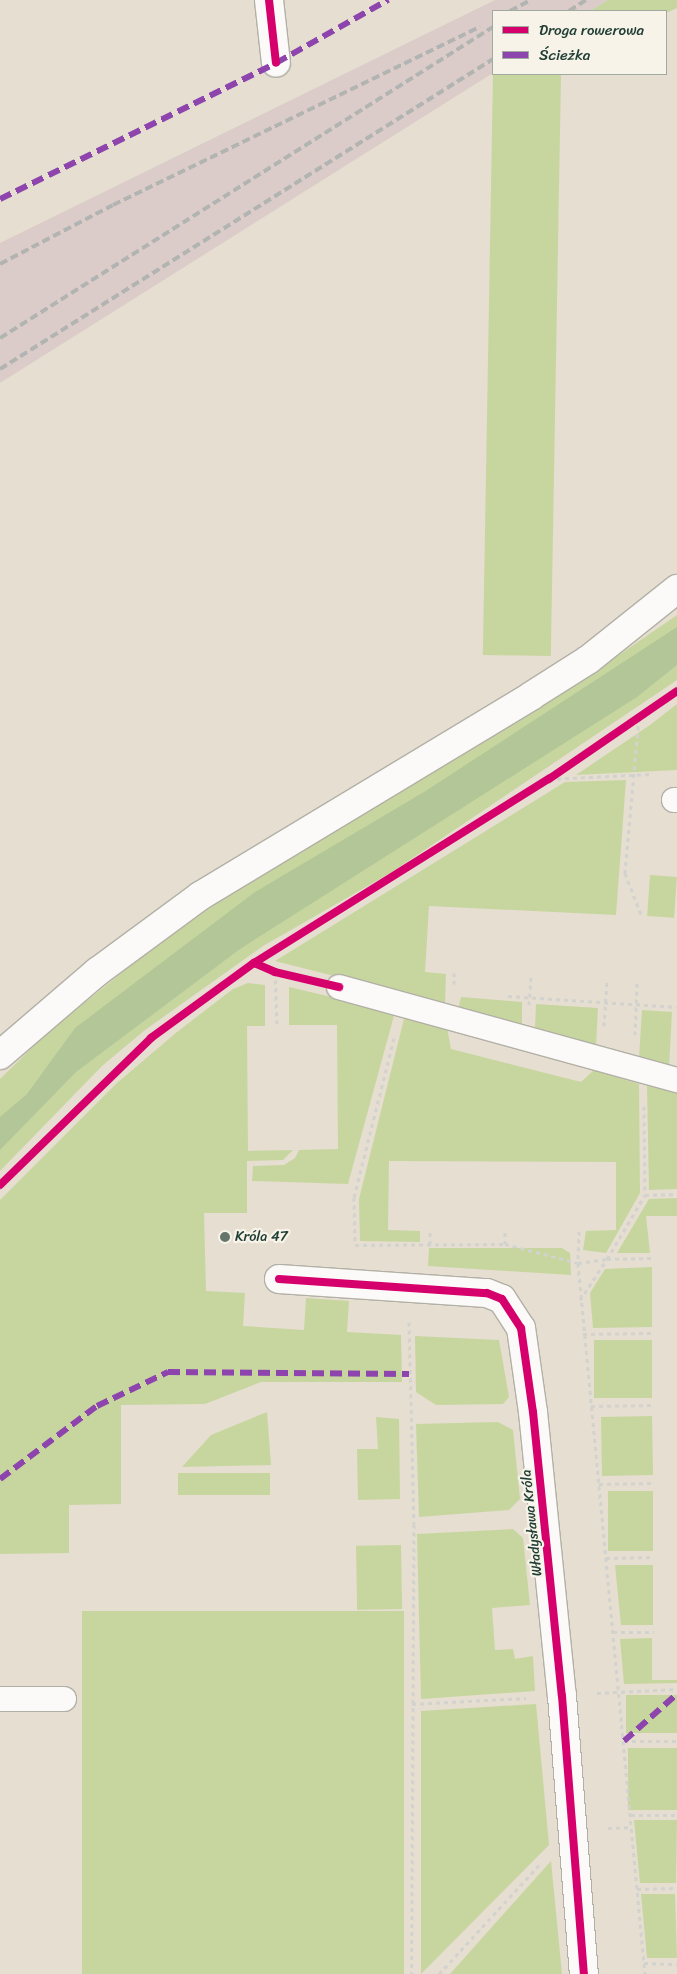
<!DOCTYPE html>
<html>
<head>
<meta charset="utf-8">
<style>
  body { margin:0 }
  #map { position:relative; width:677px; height:1974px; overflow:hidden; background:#e6ded0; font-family:Sriracha,sans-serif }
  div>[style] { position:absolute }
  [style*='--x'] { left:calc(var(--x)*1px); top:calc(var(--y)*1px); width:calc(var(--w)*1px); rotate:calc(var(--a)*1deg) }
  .industrial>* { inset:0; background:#dbccc9 }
  .green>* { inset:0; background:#c7d69f; transform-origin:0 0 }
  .forest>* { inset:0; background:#b3c697 }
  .path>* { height:3px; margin-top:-1.5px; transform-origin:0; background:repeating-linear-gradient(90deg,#d2d2ce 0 4px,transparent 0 8px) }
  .roads { filter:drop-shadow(1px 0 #b2b0a6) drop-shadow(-1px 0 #b2b0a6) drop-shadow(0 1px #b2b0a6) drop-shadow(0 -1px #b2b0a6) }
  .lane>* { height:24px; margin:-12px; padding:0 12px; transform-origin:12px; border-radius:12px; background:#fbfaf8 }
  .street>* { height:28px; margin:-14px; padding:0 14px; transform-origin:14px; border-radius:14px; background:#fbfaf8 }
  .secondary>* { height:28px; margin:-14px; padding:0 14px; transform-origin:14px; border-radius:14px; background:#fbfaf8 }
  .rail>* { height:4px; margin-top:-2px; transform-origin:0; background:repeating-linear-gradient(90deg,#b2b4b1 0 8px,transparent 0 12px) }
  .quiet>* { height:6px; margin-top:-3px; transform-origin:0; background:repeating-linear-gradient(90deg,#8e44ad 0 12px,transparent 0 18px) }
  .cycleway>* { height:8px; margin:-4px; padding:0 4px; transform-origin:4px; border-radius:4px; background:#d6006c }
  .dots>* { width:14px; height:14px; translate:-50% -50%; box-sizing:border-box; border:2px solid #f7f3e8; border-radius:50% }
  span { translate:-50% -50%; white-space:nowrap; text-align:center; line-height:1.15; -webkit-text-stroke:4.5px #f7f3e8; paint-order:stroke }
  .poi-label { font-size:14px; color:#1f3d34 }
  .left { translate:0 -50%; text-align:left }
  .street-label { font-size:14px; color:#1f3d34 }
  .legend { position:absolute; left:492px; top:10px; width:175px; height:65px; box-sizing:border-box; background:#f7f3e8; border:1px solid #a1aaa0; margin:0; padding:6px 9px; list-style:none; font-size:15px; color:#1f3d34 }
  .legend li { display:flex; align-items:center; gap:10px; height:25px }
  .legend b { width:25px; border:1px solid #a1aaa0 }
</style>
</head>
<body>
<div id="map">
  <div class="industrial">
    <i style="clip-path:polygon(495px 0,608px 0,590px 11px,493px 11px,493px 73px,0 383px,0 243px)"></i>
  </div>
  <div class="green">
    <i style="clip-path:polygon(608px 0,677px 0,677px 8px,666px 13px,590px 11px)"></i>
    <i style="left:493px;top:73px;width:68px;height:582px;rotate:1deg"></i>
    <i style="clip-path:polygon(677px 615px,677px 680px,392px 872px,263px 946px,145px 1030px,102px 1066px,0 1171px,0 1079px,45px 1035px,146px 953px,244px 884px,603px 666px)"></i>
    <i style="clip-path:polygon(677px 704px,677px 770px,576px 775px,650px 725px)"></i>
    <i style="clip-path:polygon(626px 780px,616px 915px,429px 906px,425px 972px,446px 974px,445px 1004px,275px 961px,565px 782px)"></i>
    <i style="left:650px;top:875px;width:27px;height:41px;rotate:4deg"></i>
    <i style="clip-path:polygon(248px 983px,265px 985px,265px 1026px,247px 1026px,248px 1151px,293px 1150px,283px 1160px,247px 1161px,247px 1213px,204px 1213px,206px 1291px,245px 1293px,243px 1326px,304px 1330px,306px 1298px,349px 1301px,347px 1332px,401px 1335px,402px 1382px,261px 1382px,205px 1404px,121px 1405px,121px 1504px,69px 1505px,69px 1553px,0 1554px,0 1200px,117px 1083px,177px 1032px,233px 989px)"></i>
    <i style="clip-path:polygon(289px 987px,395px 1012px,348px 1184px,252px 1181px,253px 1166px,284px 1165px,295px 1158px,299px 1150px,338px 1149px,337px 1025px,289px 1025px)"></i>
    <i style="clip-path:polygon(461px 997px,522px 1002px,522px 1026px,458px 1010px)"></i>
    <i style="clip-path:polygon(536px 1004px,598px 1008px,596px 1046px,535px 1029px)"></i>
    <i style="clip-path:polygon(642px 1010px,672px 1012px,669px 1067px,639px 1058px)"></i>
    <i style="clip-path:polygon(405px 1015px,447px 1027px,451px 1049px,581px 1082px,594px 1070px,639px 1084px,640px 1193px,606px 1253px,583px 1250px,586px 1231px,616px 1230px,616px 1162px,389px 1161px,388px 1230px,420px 1231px,420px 1242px,360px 1241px,359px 1199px)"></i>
    <i style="clip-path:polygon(647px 1085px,677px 1093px,677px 1189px,649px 1190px)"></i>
    <i style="clip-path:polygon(677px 1198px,677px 1216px,646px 1216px,650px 1253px,617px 1253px,649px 1199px)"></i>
    <i style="clip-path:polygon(429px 1248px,562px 1248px,570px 1253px,571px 1275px,428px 1266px)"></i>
    <i style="clip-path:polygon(652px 1267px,652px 1327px,593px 1328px,590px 1293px,605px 1269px)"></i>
    <i style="clip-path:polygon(415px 1336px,499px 1340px,509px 1397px,503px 1404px,436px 1405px,416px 1392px)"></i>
    <i style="left:652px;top:1340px;width:58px;height:58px;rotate:90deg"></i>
    <i style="clip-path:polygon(267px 1412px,271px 1465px,182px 1467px,211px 1435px)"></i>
    <i style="left:652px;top:1416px;width:59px;height:51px;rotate:89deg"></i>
    <i style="clip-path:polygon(376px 1417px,399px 1419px,400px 1499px,358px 1500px,357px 1449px,378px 1449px)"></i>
    <i style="clip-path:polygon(498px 1422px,513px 1430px,520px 1499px,509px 1510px,419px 1517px,416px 1424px)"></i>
    <i style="left:270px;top:1473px;width:22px;height:92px;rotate:90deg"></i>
    <i style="left:608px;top:1491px;width:45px;height:60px"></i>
    <i style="clip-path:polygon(513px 1529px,523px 1538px,530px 1605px,492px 1608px,495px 1650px,513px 1649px,515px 1659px,533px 1656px,535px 1691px,421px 1699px,417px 1534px)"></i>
    <i style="left:401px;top:1545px;width:64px;height:45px;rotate:89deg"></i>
    <i style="clip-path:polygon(615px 1565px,653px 1565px,653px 1625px,621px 1625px)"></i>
    <i style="left:404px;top:1611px;width:363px;height:322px;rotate:90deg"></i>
    <i style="clip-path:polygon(652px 1638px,652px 1680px,677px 1680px,677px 1683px,624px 1684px,620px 1639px)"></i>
    <i style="left:677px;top:1695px;width:38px;height:51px;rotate:90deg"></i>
    <i style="clip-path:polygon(536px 1704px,549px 1845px,421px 1974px,421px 1711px)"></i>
    <i style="left:677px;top:1748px;width:62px;height:49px;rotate:90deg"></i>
    <i style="clip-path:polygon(634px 1820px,677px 1820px,676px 1883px,640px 1883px)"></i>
    <i style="clip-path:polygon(551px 1861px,562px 1974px,450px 1974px)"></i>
    <i style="clip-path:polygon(641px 1894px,675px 1894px,677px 1958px,647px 1958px)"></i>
  </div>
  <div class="forest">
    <i style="clip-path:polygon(677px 627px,677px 665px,637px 697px,240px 949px,76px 1072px,0 1150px,0 1117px,27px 1094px,75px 1028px,255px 892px,424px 792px)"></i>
  </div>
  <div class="path">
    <i style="--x:639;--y:718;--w:156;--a:95.2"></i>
    <i style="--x:625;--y:873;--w:47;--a:68.9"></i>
    <i style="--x:549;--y:779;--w:102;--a:-2.8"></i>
    <i style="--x:275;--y:972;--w:55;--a:87.9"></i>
    <i style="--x:454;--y:984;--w:11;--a:-90"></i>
    <i style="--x:508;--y:996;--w:169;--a:3.7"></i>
    <i style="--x:529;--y:1005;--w:28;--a:-86"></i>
    <i style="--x:604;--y:1026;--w:45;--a:-86.2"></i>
    <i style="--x:635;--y:1035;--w:52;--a:-87.8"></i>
    <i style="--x:394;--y:1038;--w:164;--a:104.1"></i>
    <i style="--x:354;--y:1197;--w:48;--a:88.8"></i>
    <i style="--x:355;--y:1245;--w:150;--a:-0.4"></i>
    <i style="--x:505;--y:1244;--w:75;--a:14.6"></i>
    <i style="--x:578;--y:1263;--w:714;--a:84.62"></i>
    <i style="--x:644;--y:1106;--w:89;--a:89.4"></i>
    <i style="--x:579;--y:1231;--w:32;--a:92"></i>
    <i style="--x:578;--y:1263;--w:29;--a:-8"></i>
    <i style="--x:607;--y:1259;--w:74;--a:-59.3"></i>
    <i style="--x:645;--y:1195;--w:32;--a:-2"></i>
    <i style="--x:430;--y:1244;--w:14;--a:-90"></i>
    <i style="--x:505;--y:1244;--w:14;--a:-90"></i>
    <i style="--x:580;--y:1300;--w:49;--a:-56.6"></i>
    <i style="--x:607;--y:1259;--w:45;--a:-1.3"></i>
    <i style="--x:409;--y:1322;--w:202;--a:88.6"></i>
    <i style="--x:414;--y:1524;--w:450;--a:90.3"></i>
    <i style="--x:583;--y:1334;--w:69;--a:-0.8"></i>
    <i style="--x:591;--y:1406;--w:62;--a:-0.9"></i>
    <i style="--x:599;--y:1484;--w:54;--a:-1.1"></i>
    <i style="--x:606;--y:1558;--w:47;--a:-1.2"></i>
    <i style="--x:613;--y:1632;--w:41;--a:0"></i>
    <i style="--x:597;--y:1693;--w:80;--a:-2.9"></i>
    <i style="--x:412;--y:1704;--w:114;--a:-3"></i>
    <i style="--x:624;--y:1741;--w:53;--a:0"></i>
    <i style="--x:631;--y:1815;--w:46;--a:0"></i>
    <i style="--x:608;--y:1828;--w:23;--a:-2"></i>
    <i style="--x:637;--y:1889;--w:40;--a:-1.4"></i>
    <i style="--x:644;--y:1963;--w:33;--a:2"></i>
    <i style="--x:439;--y:1974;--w:149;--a:-47.4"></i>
  </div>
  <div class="roads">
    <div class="lane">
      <i style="--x:674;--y:800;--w:3;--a:0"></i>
      <i style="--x:339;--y:987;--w:351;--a:15.4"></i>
      <i style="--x:0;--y:1699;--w:64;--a:0"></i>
    </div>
    <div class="street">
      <i style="--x:269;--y:0;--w:63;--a:83.7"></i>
      <i style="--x:279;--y:1279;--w:208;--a:3.9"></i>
      <i style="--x:487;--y:1293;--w:16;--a:22"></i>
      <i style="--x:502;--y:1299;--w:35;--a:57"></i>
      <i style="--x:521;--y:1328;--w:85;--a:81.9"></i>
      <i style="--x:533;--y:1412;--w:285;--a:84.2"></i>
      <i style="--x:562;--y:1696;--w:279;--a:85.5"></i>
    </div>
    <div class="secondary">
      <i style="--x:0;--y:1055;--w:128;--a:-40.6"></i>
      <i style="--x:97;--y:972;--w:128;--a:-36.4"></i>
      <i style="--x:200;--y:896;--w:387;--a:-31.1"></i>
      <i style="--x:531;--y:696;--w:67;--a:-32.3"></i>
      <i style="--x:588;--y:660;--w:114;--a:-38.6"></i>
    </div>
  </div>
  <div class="rail">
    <i style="--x:510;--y:11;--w:24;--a:-28"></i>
    <i style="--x:569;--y:11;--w:20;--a:-33"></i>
    <i style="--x:0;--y:264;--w:127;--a:-27.6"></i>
    <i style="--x:113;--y:205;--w:408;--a:-25.9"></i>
    <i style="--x:0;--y:338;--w:583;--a:-32.25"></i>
    <i style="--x:0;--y:369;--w:582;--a:-32.16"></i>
  </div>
  <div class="quiet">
    <i style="--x:0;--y:199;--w:308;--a:-26.2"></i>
    <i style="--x:276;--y:63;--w:129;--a:-29.4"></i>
    <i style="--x:0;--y:1479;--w:121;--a:-37"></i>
    <i style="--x:97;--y:1406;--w:79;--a:-25.6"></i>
    <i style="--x:168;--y:1372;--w:241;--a:0.5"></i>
    <i style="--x:624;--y:1741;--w:71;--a:-41.6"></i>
  </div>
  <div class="cycleway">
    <i style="--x:269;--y:0;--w:63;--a:83.7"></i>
    <i style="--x:254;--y:963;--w:23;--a:23"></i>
    <i style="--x:275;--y:972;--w:66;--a:13.2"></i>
    <i style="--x:0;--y:1185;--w:211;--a:-44.2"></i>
    <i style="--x:151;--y:1038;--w:127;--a:-36.1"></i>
    <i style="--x:254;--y:963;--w:348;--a:-32"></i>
    <i style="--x:549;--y:779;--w:155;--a:-34.5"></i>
    <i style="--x:279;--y:1279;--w:208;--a:3.9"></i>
    <i style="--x:487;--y:1293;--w:16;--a:22"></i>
    <i style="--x:502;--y:1299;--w:35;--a:57"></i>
    <i style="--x:521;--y:1328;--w:85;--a:81.9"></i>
    <i style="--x:533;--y:1412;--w:285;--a:84.2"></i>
    <i style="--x:562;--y:1696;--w:279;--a:85.5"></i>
  </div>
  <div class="dots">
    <i style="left:225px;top:1237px;background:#65756b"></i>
  </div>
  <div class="poi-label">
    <span class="left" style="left:235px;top:1237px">Króla 47</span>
  </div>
  <div class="street-label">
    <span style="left:532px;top:1523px;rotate:-96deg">Władysława Króla</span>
  </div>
  <ul class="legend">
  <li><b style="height:6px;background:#d6006c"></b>Droga rowerowa</li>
  <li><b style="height:6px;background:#8e44ad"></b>Ścieżka</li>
  </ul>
</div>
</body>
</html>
